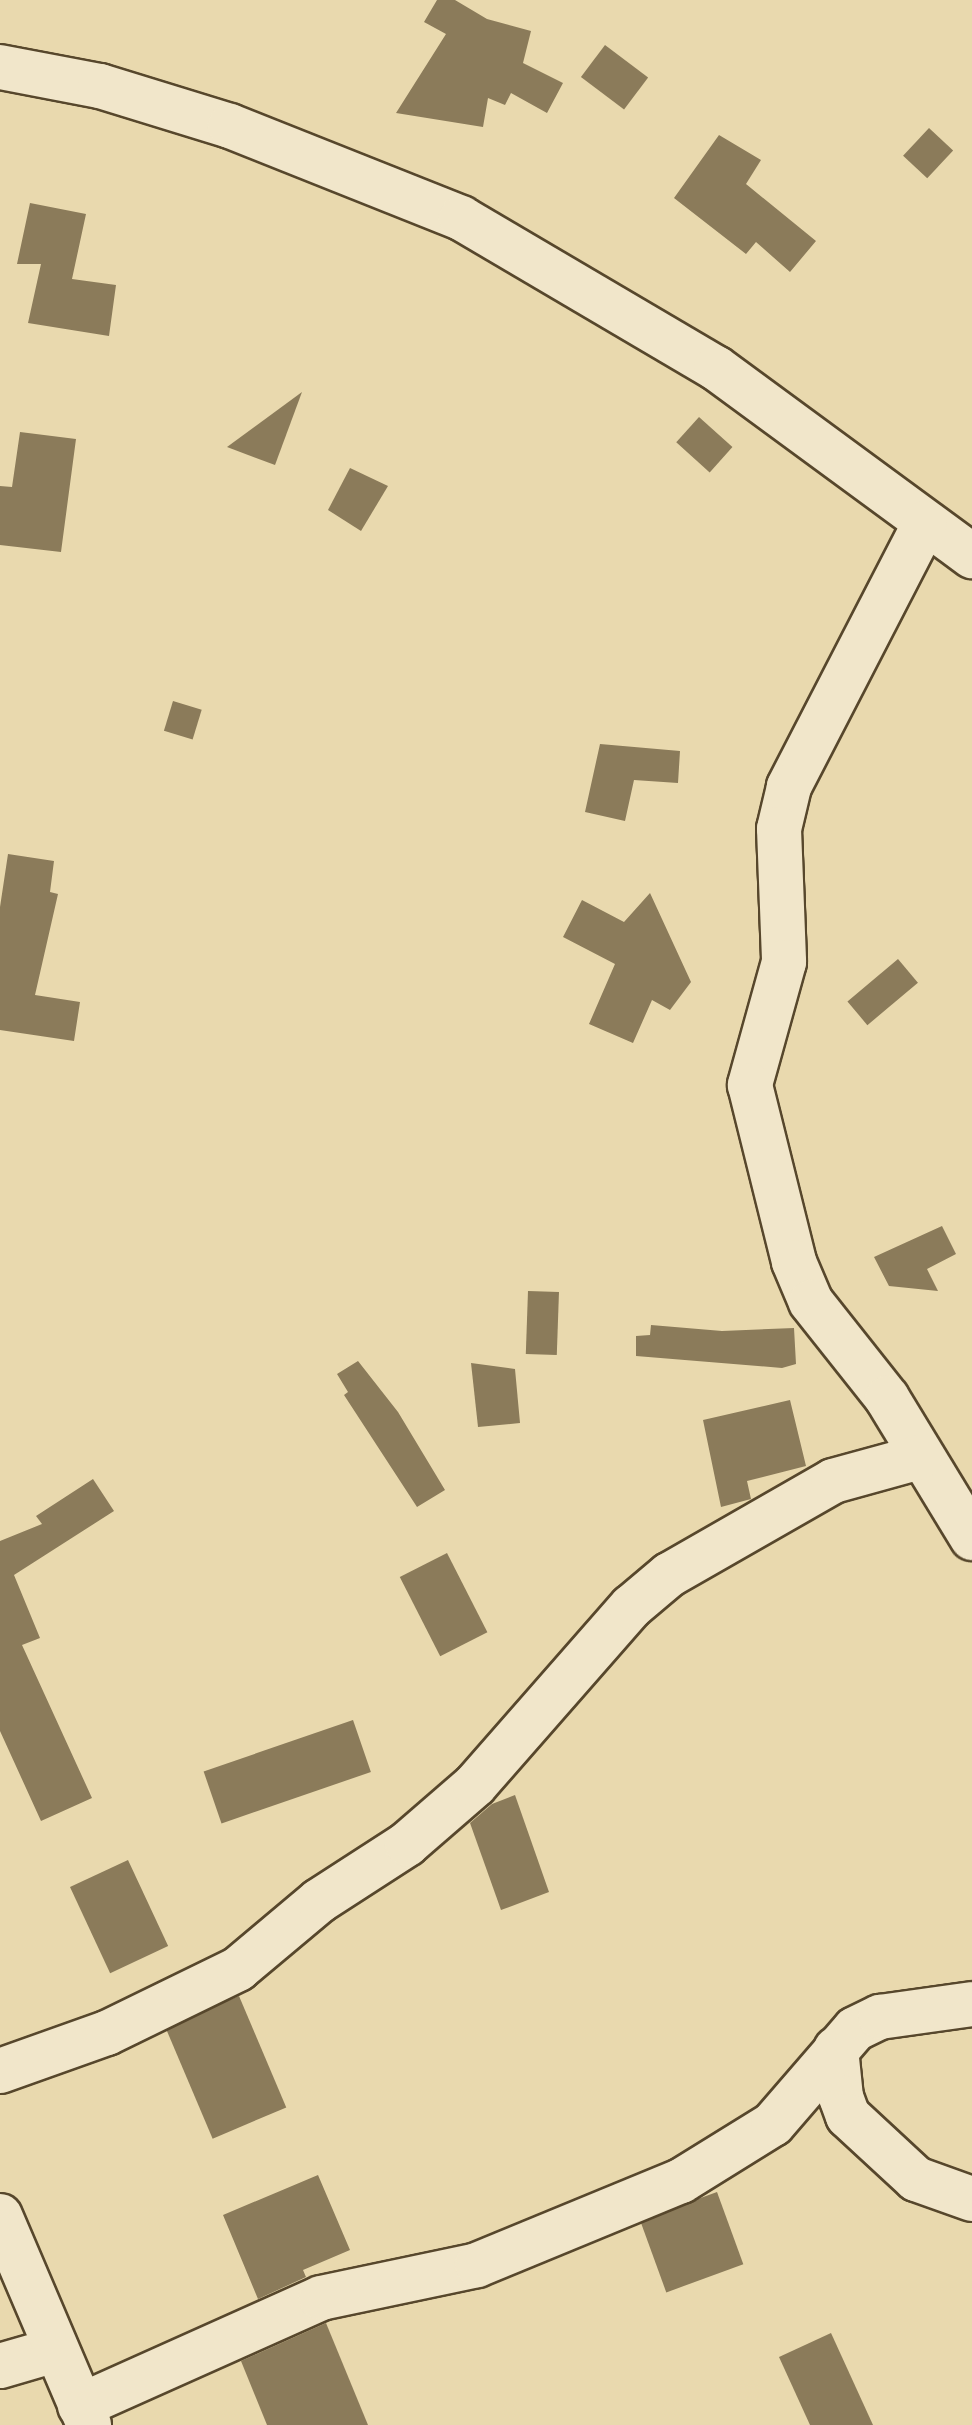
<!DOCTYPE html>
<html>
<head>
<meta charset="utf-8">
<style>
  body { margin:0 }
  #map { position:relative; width:972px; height:2425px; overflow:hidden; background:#e9d9ae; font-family:"Gentium Book Plus",serif }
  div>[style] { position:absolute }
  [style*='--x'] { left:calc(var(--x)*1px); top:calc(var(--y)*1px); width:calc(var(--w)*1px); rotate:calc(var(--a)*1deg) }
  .building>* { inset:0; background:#8b7b5a; transform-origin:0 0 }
  .roads { filter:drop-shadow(2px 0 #57472c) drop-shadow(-2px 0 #57472c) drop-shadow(0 2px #57472c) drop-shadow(0 -2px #57472c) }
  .street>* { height:44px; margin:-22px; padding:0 22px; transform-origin:22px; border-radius:22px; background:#f1e6ca }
  .secondary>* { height:44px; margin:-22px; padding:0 22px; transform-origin:22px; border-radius:22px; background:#f1e6ca }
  span { translate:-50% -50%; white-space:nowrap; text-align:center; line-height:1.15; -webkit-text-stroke:6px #f1e6ca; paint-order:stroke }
</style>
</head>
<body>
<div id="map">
  <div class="building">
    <i style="clip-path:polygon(437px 0,455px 0,487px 19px,531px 31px,523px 63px,563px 83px,547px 113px,511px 93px,505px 105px,488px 98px,483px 127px,396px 113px,446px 34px,424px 22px)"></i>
    <i style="left:605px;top:45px;width:54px;height:40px;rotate:37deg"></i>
    <i style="left:929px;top:128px;width:33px;height:38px;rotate:43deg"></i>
    <i style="clip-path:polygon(719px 135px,761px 160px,746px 184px,816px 241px,790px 272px,756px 242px,746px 254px,674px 198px)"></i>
    <i style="clip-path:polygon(30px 203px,86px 214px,72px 279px,116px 285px,109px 336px,28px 323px,41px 264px,17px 264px)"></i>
    <i style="clip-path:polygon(302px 392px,275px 465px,227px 447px)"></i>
    <i style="left:699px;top:417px;width:45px;height:34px;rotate:42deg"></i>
    <i style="clip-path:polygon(20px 432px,76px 439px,61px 552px,0 545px,0 486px,12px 487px)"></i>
    <i style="clip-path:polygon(350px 468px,388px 486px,361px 531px,328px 510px)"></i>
    <i style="left:173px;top:701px;width:30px;height:31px;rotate:17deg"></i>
    <i style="clip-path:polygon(600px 744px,680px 751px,678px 783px,634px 780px,625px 821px,585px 812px)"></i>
    <i style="clip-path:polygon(8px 854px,54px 861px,50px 892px,58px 894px,35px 995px,80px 1002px,74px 1041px,0 1030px,0 907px)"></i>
    <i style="clip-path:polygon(650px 893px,691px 982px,670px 1010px,652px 1000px,633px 1043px,589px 1024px,615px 964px,563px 937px,582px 900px,624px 922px)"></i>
    <i style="left:898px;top:959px;width:31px;height:66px;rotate:50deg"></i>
    <i style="clip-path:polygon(942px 1226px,956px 1254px,927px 1269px,938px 1291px,889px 1286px,874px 1257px)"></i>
    <i style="left:528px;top:1291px;width:31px;height:63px;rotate:2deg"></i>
    <i style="clip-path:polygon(651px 1325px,722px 1331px,794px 1328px,796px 1364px,782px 1368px,636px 1356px,636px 1336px,650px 1335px)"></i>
    <i style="clip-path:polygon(358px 1361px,398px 1412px,445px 1490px,417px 1507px,344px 1395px,348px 1392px,337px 1374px)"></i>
    <i style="clip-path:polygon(471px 1363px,515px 1369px,520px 1423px,478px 1427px)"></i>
    <i style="clip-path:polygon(790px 1400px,806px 1466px,747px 1481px,751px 1499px,721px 1507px,703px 1420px)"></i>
    <i style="clip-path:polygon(93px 1479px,114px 1511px,14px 1575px,40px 1638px,22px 1645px,92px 1798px,41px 1821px,0 1731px,0 1541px,42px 1524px,36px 1516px)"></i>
    <i style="left:447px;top:1553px;width:89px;height:53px;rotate:63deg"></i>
    <i style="left:353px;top:1720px;width:55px;height:158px;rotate:71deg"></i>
    <i style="clip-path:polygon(515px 1795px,549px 1892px,501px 1910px,470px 1823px,492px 1804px)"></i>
    <i style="left:128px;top:1860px;width:95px;height:64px;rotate:65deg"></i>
    <i style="left:239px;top:1996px;width:121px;height:80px;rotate:67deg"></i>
    <i style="clip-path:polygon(318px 2175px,350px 2250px,303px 2270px,306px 2277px,258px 2299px,223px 2215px)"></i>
    <i style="left:717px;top:2192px;width:77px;height:82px;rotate:70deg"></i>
    <i style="clip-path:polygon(326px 2323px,368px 2425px,267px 2425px,241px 2361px)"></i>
    <i style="clip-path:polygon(831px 2333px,873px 2425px,810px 2425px,779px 2357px)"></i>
  </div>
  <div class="roads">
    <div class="street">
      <i style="--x:0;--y:67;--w:102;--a:10.8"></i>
      <i style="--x:100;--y:86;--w:136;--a:17.1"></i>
      <i style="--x:230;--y:126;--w:249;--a:21.7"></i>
      <i style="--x:461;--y:218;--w:296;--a:30.5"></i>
      <i style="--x:716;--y:368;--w:318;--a:36.3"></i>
      <i style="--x:925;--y:523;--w:297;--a:117.3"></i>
      <i style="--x:789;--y:787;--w:43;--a:103.4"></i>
      <i style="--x:779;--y:829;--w:133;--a:87.8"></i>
      <i style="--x:784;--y:962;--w:128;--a:105.5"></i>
      <i style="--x:750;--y:1085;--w:182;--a:76"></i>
      <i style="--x:794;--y:1262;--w:43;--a:67"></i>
      <i style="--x:811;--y:1302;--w:122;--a:51.6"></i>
      <i style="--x:887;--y:1398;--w:164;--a:58.7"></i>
      <i style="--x:836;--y:2049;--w:48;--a:84.1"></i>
      <i style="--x:841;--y:2097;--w:20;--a:70"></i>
      <i style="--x:848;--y:2116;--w:93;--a:42.8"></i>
      <i style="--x:916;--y:2179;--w:59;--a:19.7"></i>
      <i style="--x:0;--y:2071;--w:114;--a:-19.6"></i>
      <i style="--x:107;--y:2033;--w:146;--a:-26"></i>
      <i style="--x:238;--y:1969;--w:106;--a:-40"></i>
      <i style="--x:319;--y:1901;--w:105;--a:-32.9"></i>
      <i style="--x:407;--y:1844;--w:90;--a:-40.9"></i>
      <i style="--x:475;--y:1785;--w:237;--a:-48.8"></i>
      <i style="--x:631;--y:1607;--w:50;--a:-40.1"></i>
      <i style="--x:669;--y:1575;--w:189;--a:-29.8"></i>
      <i style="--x:833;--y:1481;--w:90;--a:-15.4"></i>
      <i style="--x:0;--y:2366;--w:57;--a:-16.2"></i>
      <i style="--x:80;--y:2406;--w:264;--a:-24.1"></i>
      <i style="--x:321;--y:2298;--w:159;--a:-11.9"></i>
      <i style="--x:477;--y:2265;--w:221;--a:-22.4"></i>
      <i style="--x:681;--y:2181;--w:108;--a:-31.8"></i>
      <i style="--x:773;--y:2124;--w:125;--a:-49.2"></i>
      <i style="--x:855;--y:2029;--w:28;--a:-26"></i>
      <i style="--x:880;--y:2017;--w:93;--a:-8"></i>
    </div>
    <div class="secondary">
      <i style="--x:0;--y:2216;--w:227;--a:66.9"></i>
    </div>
  </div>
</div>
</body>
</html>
